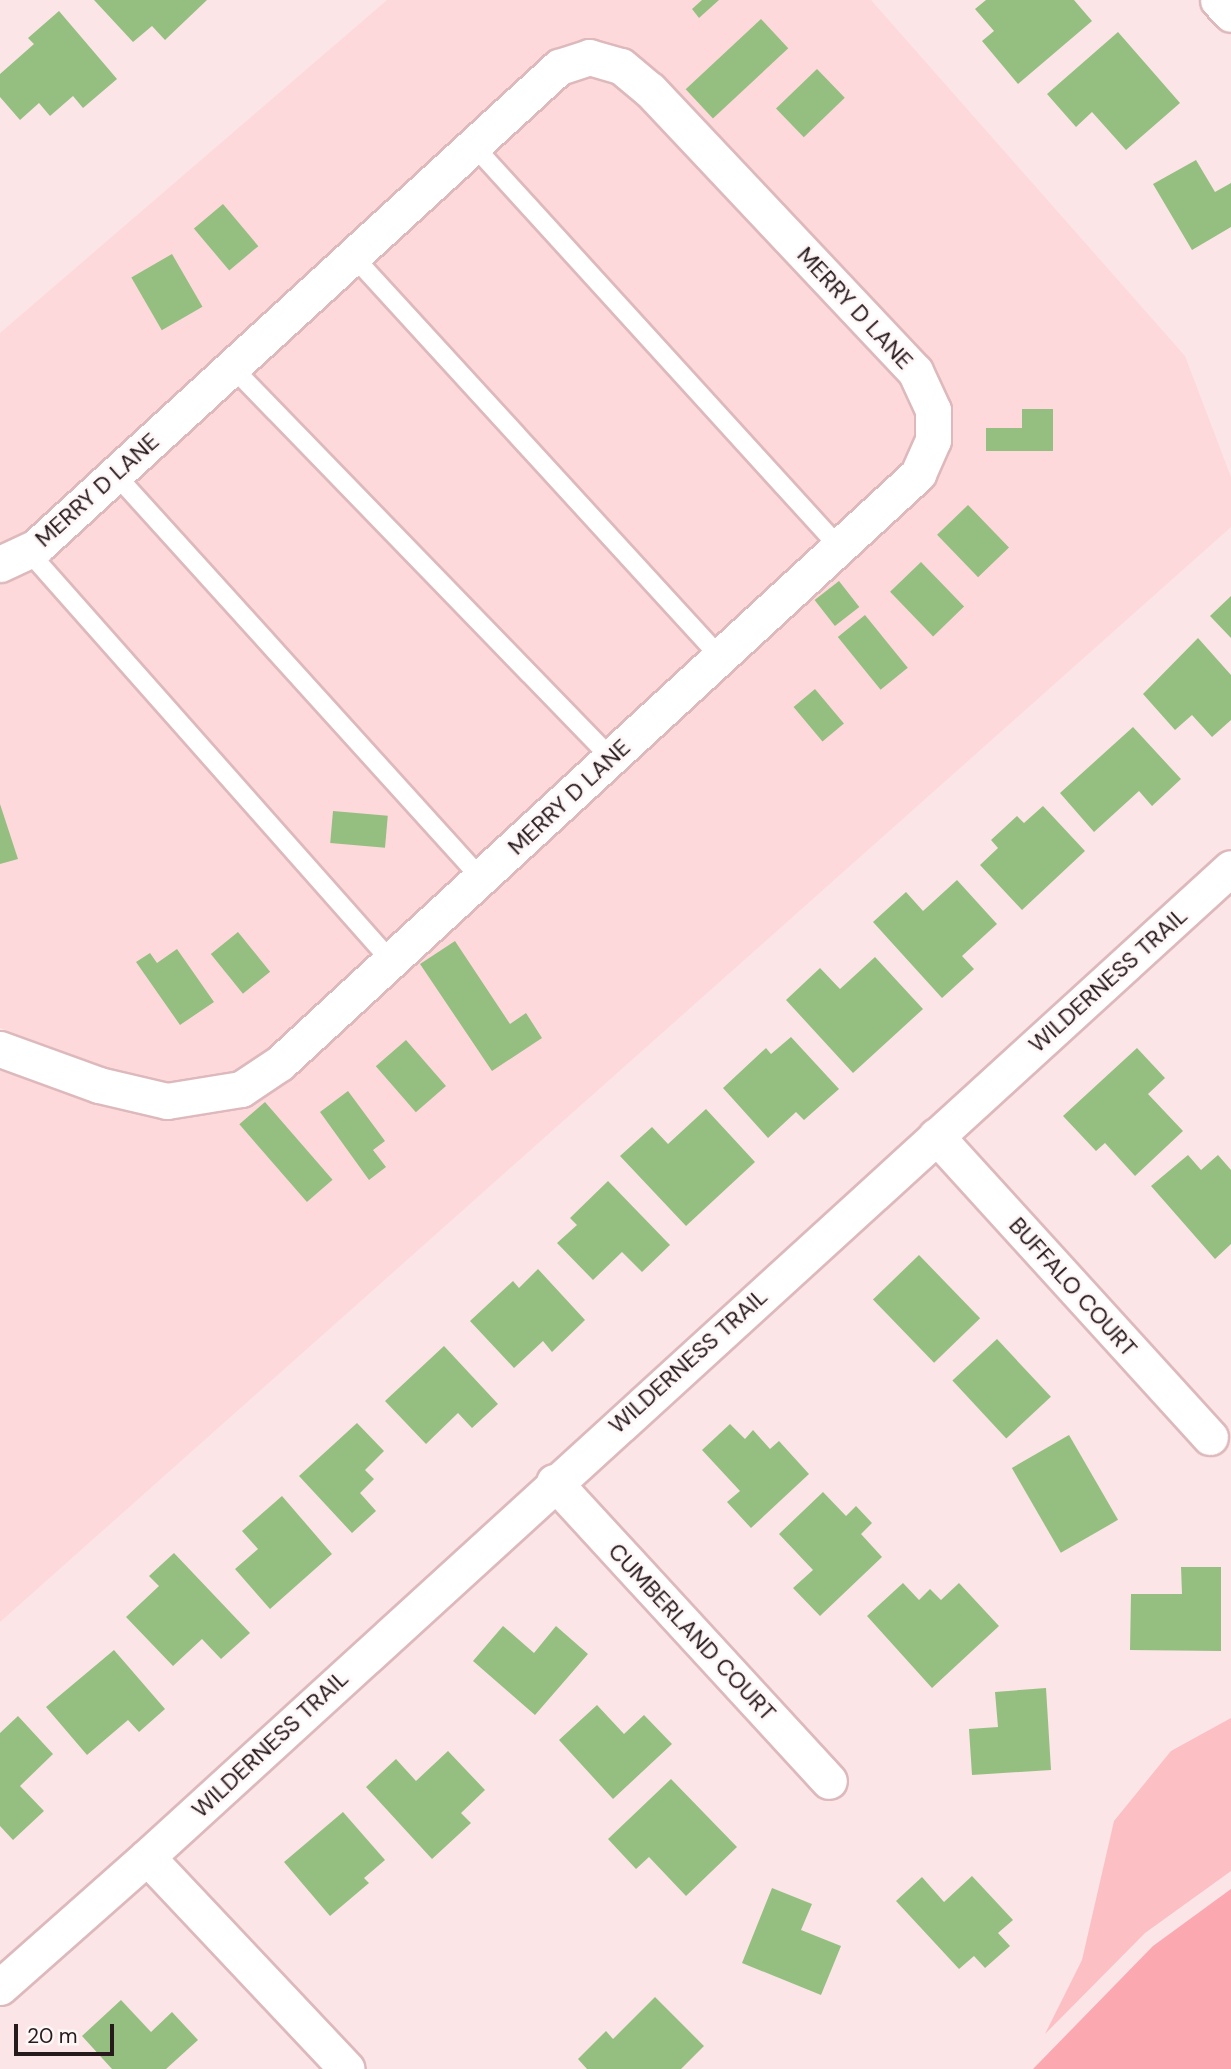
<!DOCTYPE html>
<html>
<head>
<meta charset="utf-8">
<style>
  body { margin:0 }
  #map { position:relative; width:1231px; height:2069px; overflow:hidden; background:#fbe5e6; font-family:"DM Sans",sans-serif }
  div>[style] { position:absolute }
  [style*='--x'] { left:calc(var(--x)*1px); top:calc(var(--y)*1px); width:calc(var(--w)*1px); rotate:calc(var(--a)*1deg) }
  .built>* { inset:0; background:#fed9dc }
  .green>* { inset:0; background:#fbbfc4 }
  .water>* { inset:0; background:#fba8b1 }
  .building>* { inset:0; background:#95bf80; transform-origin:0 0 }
  .roads { filter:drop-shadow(2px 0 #ddb9bc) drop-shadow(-2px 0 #ddb9bc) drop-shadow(0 2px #ddb9bc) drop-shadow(0 -2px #ddb9bc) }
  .service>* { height:18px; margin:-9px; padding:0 9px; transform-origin:9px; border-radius:9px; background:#fff }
  .minor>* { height:35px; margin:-17.5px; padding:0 17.5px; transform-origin:17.5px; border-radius:17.5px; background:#fff }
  span { translate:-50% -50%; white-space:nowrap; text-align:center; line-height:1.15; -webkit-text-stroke:5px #fef6f7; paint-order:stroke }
  .street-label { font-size:23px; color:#271a1c }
  .scale { position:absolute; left:14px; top:2024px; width:100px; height:32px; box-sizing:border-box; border:4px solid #271a1c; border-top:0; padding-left:9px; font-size:21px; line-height:24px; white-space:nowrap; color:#271a1c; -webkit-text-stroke:5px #fef6f7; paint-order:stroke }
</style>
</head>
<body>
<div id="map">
  <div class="built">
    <i style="clip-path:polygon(387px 0,871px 0,1185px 356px,1231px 477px,1231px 527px,0 1622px,0 1071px,161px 1119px,242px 1107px,292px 1075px,930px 487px,950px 445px,951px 408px,929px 357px,664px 76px,628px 49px,585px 40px,547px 54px,27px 532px,0 545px,0 333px)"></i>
    <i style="clip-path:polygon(587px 76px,611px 83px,637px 104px,898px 382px,914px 416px,915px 438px,904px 465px,270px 1049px,235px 1071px,170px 1083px,106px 1067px,0 1028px,0 583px,48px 559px,566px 83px)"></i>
  </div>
  <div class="green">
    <i style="clip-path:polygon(1231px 1718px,1231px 1871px,1145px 1933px,1045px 2034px,1082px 1960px,1114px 1821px,1171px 1751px)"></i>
  </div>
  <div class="water">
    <i style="clip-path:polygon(1231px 1889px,1231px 2069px,1033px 2069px,1153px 1946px)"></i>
  </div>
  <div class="building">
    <i style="clip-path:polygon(94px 0,207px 0,165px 40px,152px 26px,133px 42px)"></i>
    <i style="clip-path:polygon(702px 0,719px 0,699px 18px,692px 9px)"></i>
    <i style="clip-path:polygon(986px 0,1074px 0,1092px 21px,1018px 84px,982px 41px,994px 31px,975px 9px)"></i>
    <i style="clip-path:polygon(59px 11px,117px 79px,83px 108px,73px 96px,50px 116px,39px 103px,20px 120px,0 97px,0 74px,34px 44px,28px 38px)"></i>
    <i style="left:761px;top:19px;width:40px;height:103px;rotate:47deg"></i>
    <i style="clip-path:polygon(1118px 32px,1180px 103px,1126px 150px,1092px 112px,1076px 127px,1047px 94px)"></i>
    <i style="left:817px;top:69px;width:40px;height:57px;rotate:46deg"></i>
    <i style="clip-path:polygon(1196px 160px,1215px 192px,1231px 183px,1231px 227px,1192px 250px,1153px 184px)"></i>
    <i style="left:223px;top:204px;width:55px;height:38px;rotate:50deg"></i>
    <i style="left:172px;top:254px;width:61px;height:47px;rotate:60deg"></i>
    <i style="clip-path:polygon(1022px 409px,1053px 409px,1053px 451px,986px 451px,986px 428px,1022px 428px)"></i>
    <i style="left:968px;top:505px;width:59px;height:43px;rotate:46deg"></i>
    <i style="left:921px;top:562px;width:62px;height:43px;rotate:46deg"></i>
    <i style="left:839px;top:581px;width:33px;height:31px;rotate:52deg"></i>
    <i style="clip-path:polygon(1231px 596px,1231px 638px,1210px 616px)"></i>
    <i style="left:865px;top:615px;width:68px;height:35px;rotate:51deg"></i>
    <i style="clip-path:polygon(1198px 638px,1231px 675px,1231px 720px,1212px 737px,1192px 715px,1175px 730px,1143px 694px)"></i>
    <i style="left:815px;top:689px;width:45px;height:28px;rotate:50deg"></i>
    <i style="clip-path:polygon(1133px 727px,1181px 779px,1152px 806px,1139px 791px,1094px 832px,1060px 793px)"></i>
    <i style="clip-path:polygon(0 804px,18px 859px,0 864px)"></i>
    <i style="clip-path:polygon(1043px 806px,1085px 851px,1022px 910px,980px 865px,998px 848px,991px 840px,1017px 816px,1024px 823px)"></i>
    <i style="left:333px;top:811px;width:55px;height:32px;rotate:5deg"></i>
    <i style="clip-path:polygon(957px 880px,997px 924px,962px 956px,974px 969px,942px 998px,873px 922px,906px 892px,923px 911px)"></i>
    <i style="left:238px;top:932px;width:51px;height:35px;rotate:51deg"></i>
    <i style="clip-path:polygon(455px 941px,510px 1024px,526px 1013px,542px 1038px,492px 1071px,420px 964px)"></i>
    <i style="clip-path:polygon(177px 949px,214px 1002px,180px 1025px,136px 962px,150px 953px,157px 963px)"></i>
    <i style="clip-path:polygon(875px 957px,923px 1009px,853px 1073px,786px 1000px,820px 968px,840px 989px)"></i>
    <i style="clip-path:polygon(791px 1037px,839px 1089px,804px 1120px,796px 1112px,768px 1138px,723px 1088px,766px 1048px,771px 1054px)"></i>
    <i style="left:406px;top:1040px;width:61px;height:40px;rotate:49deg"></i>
    <i style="clip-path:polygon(1137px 1048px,1165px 1078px,1148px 1094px,1183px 1131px,1135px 1176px,1105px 1143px,1096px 1151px,1063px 1116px)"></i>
    <i style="clip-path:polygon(348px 1091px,385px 1141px,373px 1150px,386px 1167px,369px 1180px,320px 1112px)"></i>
    <i style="left:265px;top:1102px;width:103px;height:34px;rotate:49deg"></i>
    <i style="clip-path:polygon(706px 1109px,755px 1162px,686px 1226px,620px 1156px,652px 1127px,668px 1144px)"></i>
    <i style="clip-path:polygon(1188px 1155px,1201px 1170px,1218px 1155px,1231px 1170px,1231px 1244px,1215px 1259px,1151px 1186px)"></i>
    <i style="clip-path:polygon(608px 1181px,670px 1245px,642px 1272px,622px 1252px,593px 1280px,557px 1243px,577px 1225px,570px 1218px)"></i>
    <i style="left:919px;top:1255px;width:88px;height:64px;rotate:46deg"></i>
    <i style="clip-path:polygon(538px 1269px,585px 1320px,552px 1352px,543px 1341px,514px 1368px,470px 1321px,513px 1281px,519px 1288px)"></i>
    <i style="left:997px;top:1339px;width:79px;height:61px;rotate:47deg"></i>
    <i style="clip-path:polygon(444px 1346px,498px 1404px,472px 1428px,458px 1413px,426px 1444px,385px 1401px)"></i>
    <i style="clip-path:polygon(357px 1423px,384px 1451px,365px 1470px,374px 1479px,360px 1493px,376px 1511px,352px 1533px,299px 1476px)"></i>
    <i style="clip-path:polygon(730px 1424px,745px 1439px,753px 1430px,770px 1449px,779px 1441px,809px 1474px,751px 1528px,727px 1502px,740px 1491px,702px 1450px)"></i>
    <i style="left:1069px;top:1435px;width:98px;height:66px;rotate:60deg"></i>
    <i style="clip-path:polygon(823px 1492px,846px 1516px,856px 1506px,872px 1523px,861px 1534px,882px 1557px,820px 1616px,793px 1588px,813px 1570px,779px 1534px)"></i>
    <i style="clip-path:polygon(282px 1496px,332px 1554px,270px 1609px,235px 1569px,258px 1549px,242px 1531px)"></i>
    <i style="clip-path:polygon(174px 1553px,250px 1633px,221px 1659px,202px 1639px,173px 1666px,126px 1617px,159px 1586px,149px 1576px)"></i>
    <i style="clip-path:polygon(1181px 1567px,1221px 1567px,1221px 1651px,1130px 1650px,1131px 1594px,1182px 1594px)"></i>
    <i style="clip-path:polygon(903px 1583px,919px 1600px,930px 1589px,941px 1600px,959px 1583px,999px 1626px,932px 1688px,867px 1616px)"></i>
    <i style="clip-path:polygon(503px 1626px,534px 1653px,556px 1626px,588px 1654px,535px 1715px,473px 1661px)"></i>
    <i style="clip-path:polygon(114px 1650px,165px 1709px,139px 1732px,128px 1720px,87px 1755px,46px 1707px)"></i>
    <i style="clip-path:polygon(1046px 1688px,1051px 1770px,972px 1775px,969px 1729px,998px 1727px,995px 1692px)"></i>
    <i style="clip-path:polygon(597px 1705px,624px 1734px,644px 1715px,672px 1744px,613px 1799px,559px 1740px)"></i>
    <i style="clip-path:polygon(18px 1716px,53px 1754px,20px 1786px,44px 1811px,13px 1840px,0 1826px,0 1733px)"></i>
    <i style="clip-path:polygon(448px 1751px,485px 1790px,461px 1813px,471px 1823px,432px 1859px,366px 1787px,396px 1759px,416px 1781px)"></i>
    <i style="clip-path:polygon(671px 1779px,737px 1847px,686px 1896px,649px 1857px,636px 1869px,608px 1839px)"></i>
    <i style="clip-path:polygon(343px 1812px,385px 1860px,364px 1878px,369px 1883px,330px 1916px,284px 1862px)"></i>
    <i style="clip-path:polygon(972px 1876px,1013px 1920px,998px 1933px,1010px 1946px,985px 1968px,974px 1956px,959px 1969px,896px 1901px,922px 1877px,944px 1902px)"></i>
    <i style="clip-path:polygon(772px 1888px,812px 1904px,801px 1930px,841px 1946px,821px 1995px,742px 1963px)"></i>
    <i style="clip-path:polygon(655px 1997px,704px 2046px,681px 2069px,587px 2069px,578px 2059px,606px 2031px,613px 2039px)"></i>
    <i style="clip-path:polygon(121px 2000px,151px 2032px,172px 2012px,198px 2040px,166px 2069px,112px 2069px,82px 2036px)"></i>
  </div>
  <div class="roads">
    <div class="service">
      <i style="--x:473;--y:145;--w:544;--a:47.68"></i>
      <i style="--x:353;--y:256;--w:544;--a:47.53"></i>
      <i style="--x:232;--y:367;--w:545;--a:45.89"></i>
      <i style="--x:115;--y:474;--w:545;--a:47.83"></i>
      <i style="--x:28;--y:551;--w:548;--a:48.48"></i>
    </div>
    <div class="minor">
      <i style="--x:1218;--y:0;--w:19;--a:47"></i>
      <i style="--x:0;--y:564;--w:40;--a:-25"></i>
      <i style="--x:36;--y:547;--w:710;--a:-42.55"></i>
      <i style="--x:559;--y:67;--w:32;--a:-18"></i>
      <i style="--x:589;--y:57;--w:33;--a:16"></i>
      <i style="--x:621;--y:66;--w:38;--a:40"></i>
      <i style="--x:650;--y:90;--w:386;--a:46.7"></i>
      <i style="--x:915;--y:371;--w:43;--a:65.2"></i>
      <i style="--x:933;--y:410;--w:30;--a:90"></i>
      <i style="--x:933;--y:440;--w:37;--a:114"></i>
      <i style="--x:918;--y:474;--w:868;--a:137.29"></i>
      <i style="--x:280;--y:1063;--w:47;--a:146.3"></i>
      <i style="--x:241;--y:1089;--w:75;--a:170.8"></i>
      <i style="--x:167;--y:1101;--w:70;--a:-166.8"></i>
      <i style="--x:99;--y:1085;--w:105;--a:-160"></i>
      <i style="--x:936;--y:1136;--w:407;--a:47.7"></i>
      <i style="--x:554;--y:1482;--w:406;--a:47.4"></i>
      <i style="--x:147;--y:1857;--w:1467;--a:-42.38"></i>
      <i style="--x:0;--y:1987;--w:196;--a:-41.5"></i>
      <i style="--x:147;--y:1857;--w:291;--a:46.7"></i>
    </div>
  </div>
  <div class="street-label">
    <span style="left:855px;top:308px;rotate:47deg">MERRY D LANE</span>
    <span style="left:97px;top:490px;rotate:-42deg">MERRY D LANE</span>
    <span style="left:569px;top:797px;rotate:-43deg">MERRY D LANE</span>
    <span style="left:1108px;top:980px;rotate:-42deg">WILDERNESS TRAIL</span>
    <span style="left:1073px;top:1287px;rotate:48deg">BUFFALO COURT</span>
    <span style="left:688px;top:1361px;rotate:-42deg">WILDERNESS TRAIL</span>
    <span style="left:692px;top:1632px;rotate:47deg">CUMBERLAND COURT</span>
    <span style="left:270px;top:1744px;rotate:-43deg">WILDERNESS TRAIL</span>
  </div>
  <div class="scale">20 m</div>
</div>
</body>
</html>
